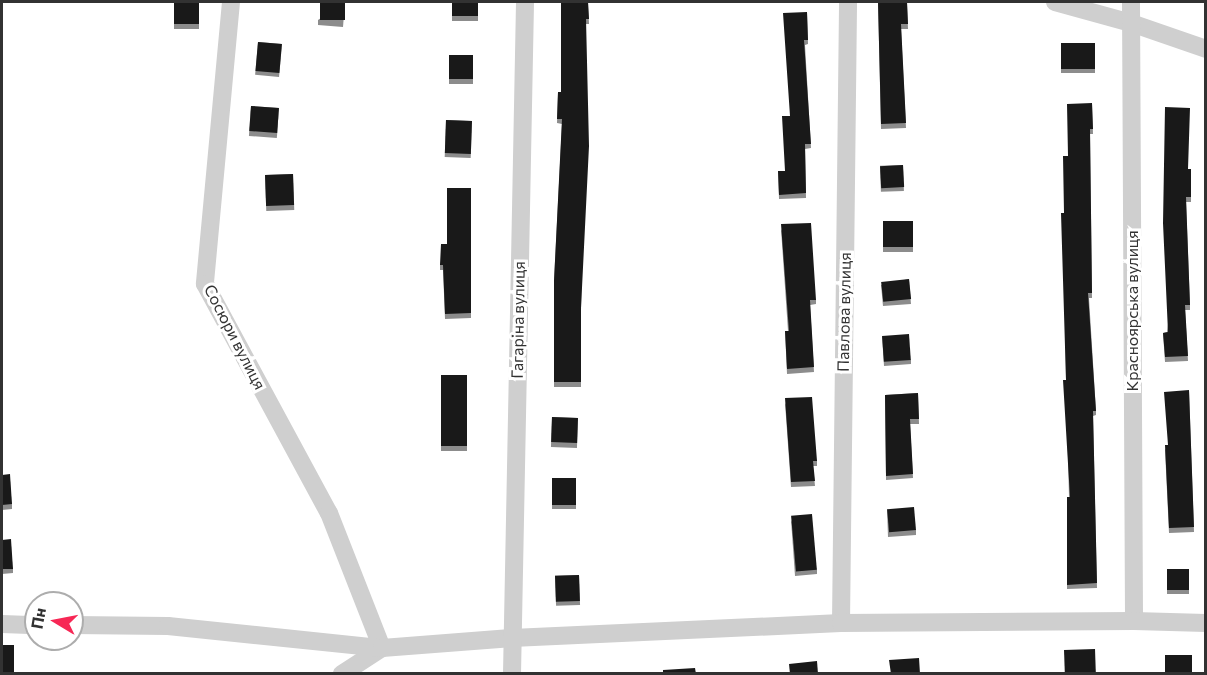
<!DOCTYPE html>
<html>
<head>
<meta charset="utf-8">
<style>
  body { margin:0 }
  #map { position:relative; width:1207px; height:675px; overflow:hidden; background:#fff; font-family:Commissioner,sans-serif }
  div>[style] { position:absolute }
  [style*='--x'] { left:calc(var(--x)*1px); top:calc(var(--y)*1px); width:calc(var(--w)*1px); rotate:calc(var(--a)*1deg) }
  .minor>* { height:18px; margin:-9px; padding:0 9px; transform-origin:9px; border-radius:9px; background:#cfcfcf }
  .wall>* { inset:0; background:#8c8c8c; transform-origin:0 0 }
  .building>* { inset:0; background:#191919; transform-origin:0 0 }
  span { translate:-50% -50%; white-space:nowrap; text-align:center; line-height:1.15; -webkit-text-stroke:6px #fff; paint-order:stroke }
  .street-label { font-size:16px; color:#323232 }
  .frame { position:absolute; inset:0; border:3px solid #323232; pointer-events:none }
  .north { position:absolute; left:24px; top:591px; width:60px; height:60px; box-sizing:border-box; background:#fff; border:2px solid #adadad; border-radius:50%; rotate:280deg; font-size:16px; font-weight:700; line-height:24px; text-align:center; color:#323232 }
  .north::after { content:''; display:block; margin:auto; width:21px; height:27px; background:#f72755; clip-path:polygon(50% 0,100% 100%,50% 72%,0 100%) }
</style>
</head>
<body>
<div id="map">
  <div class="minor">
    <i style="--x:231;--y:2;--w:283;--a:95.3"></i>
    <i style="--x:205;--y:284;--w:260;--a:61.6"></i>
    <i style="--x:329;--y:513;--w:145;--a:68.6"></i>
    <i style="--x:382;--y:648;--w:48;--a:147"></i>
    <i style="--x:1055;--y:2;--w:79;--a:15.4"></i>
    <i style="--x:1131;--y:23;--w:79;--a:19.1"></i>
    <i style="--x:1131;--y:2;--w:619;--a:89.72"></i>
    <i style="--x:841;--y:623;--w:621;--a:-89.35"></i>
    <i style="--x:2;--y:624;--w:34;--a:2"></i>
    <i style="--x:72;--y:625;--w:96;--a:0.6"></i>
    <i style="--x:168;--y:626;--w:215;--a:5.9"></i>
    <i style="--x:382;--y:648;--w:130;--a:-4.4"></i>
    <i style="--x:512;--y:638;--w:329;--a:-2.6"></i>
    <i style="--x:841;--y:623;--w:293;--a:-0.4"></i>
    <i style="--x:1134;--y:621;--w:72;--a:1.6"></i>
    <i style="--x:512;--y:674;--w:672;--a:-88.89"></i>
  </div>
  <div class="wall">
    <i style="left:174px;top:2px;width:25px;height:27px"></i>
    <i style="clip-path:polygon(345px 2px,343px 27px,318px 25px,318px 20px)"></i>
    <i style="left:452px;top:2px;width:26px;height:19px"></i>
    <i style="clip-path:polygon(588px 2px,589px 24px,586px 24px,581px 312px,581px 387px,554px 387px,554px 281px,562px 124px,557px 123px,558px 92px,561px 92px)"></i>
    <i style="clip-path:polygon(878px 2px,907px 2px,908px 29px,901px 29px,906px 128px,881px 129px)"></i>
    <i style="clip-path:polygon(807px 12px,808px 44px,805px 45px,811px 148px,805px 149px,806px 198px,779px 199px,778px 171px,785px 171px)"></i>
    <i style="left:258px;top:42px;width:24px;height:33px;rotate:5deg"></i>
    <i style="left:1061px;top:43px;width:34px;height:30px"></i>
    <i style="left:473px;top:55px;width:29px;height:24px;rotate:90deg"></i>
    <i style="clip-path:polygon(1092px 103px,1093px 134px,1090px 134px,1092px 298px,1089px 298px,1096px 411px,1096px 415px,1093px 416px,1097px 588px,1067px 589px,1067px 497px,1069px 497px,1066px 380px,1064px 213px)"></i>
    <i style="left:251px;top:106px;width:28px;height:30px;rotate:4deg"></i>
    <i style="left:446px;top:120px;width:26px;height:37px;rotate:2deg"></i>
    <i style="left:903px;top:165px;width:26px;height:23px;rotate:88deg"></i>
    <i style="clip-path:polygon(1188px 169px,1191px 169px,1191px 202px,1186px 202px,1190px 305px,1190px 310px,1185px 310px,1188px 361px,1165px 362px,1163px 333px,1167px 332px)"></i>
    <i style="left:293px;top:174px;width:36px;height:28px;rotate:88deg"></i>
    <i style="clip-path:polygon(471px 188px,471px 318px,445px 319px,443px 270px,440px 270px,440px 265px,447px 244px)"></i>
    <i style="left:913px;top:221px;width:31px;height:30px;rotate:90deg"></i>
    <i style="clip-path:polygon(781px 229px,816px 300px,816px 304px,810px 305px,814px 372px,787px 374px,785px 331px,788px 331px)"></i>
    <i style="clip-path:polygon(909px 279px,911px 304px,883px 306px,881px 285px)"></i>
    <i style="clip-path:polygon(882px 336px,911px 360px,911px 364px,884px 366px)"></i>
    <i style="left:467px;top:375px;width:76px;height:26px;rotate:90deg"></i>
    <i style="clip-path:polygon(1189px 390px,1194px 532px,1169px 533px,1165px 450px,1168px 445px)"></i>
    <i style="clip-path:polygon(918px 393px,919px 424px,910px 424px,913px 478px,886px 480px,885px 395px)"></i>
    <i style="clip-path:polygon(785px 403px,817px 461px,817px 466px,813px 466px,815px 486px,791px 487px)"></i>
    <i style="left:552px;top:417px;width:26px;height:30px;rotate:2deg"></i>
    <i style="clip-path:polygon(2px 475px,12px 504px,12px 509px,2px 510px)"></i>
    <i style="left:552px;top:478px;width:24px;height:31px"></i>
    <i style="clip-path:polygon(887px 509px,916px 530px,916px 535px,888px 537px)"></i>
    <i style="clip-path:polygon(791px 520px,817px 570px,817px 574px,795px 576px)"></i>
    <i style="clip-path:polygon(2px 540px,13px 569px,13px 573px,2px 574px)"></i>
    <i style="left:1167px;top:569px;width:22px;height:25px"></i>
    <i style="left:579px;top:575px;width:30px;height:24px;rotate:88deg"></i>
    <i style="left:2px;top:645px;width:12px;height:29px"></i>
  </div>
  <div class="building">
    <i style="left:174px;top:2px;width:25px;height:22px"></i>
    <i style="left:320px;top:2px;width:25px;height:18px"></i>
    <i style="left:452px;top:2px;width:26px;height:14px"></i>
    <i style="clip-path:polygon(561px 2px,588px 2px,589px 19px,586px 19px,589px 146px,581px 308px,581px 382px,554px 382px,554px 281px,562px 119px,557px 119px,558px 92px,561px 92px)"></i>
    <i style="clip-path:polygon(878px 2px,907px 2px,908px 24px,901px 24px,906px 123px,881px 124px)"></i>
    <i style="clip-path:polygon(807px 12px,808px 40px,804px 40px,811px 144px,805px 144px,806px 193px,779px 195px,778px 171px,785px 171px,782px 116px,790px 116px,783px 13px)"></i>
    <i style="left:258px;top:42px;width:24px;height:29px;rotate:5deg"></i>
    <i style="left:1061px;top:43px;width:34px;height:26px"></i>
    <i style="left:473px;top:55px;width:24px;height:24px;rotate:90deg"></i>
    <i style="clip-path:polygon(1092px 103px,1093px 129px,1090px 129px,1092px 293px,1088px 293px,1096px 411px,1093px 411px,1097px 583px,1067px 585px,1067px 497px,1070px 497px,1063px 380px,1066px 380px,1061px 213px,1064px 213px,1063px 156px,1068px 156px,1067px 104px)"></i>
    <i style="left:251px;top:106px;width:28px;height:25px;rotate:4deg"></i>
    <i style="clip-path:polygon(1165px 107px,1190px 108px,1188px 169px,1191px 169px,1191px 197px,1186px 197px,1190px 305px,1185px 305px,1188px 356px,1165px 357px,1163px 333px,1168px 332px,1163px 223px)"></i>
    <i style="left:446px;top:120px;width:26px;height:33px;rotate:2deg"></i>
    <i style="left:903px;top:165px;width:22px;height:23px;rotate:87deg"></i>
    <i style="left:293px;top:174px;width:31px;height:28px;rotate:88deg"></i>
    <i style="clip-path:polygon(447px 188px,471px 188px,471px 313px,445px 314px,443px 265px,440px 265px,441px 244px,447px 244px)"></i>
    <i style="left:913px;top:221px;width:26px;height:30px;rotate:90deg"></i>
    <i style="clip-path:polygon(811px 223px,816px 300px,810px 300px,814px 367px,787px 369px,785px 331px,789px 331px,781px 224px)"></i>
    <i style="left:909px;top:279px;width:20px;height:28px;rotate:84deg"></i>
    <i style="left:909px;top:334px;width:26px;height:27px;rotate:86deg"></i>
    <i style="left:467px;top:375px;width:71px;height:26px;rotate:90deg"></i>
    <i style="clip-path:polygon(1189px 390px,1194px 527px,1169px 528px,1165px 445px,1168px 445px,1164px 392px)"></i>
    <i style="clip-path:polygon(918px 393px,919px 419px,910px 419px,913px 474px,886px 476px,885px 395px)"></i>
    <i style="clip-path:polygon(812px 397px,817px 461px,813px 461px,815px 481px,791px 482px,785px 398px)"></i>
    <i style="left:552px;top:417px;width:26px;height:25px;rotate:2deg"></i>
    <i style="clip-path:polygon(10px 474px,12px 504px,2px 505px,2px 475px)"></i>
    <i style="left:552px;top:478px;width:24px;height:27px"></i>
    <i style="left:914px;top:507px;width:23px;height:27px;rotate:85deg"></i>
    <i style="left:812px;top:514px;width:56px;height:21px;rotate:85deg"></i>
    <i style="clip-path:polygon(11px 539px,13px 569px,2px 569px,2px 540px)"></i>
    <i style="left:1167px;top:569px;width:22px;height:21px"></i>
    <i style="left:579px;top:575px;width:26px;height:24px;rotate:88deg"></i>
    <i style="left:2px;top:645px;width:12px;height:27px"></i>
    <i style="left:1095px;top:649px;width:25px;height:31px;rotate:88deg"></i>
    <i style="left:1165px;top:655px;width:27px;height:19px"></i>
    <i style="clip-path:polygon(919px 658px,920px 674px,891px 674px,889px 660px)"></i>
    <i style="clip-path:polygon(817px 661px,818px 674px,790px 674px,789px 664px)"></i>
    <i style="clip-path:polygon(695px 668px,696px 674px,663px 674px,663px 670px)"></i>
  </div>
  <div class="street-label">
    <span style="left:1132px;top:311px;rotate:-90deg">Красноярська вулиця</span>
    <span style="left:844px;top:312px;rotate:-89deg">Павлова вулиця</span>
    <span style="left:518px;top:320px;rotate:-89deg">Гагаріна вулиця</span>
    <span style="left:235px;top:337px;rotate:63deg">Сосюри вулиця</span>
  </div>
  <div class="frame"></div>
  <div class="north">Пн</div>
</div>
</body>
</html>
